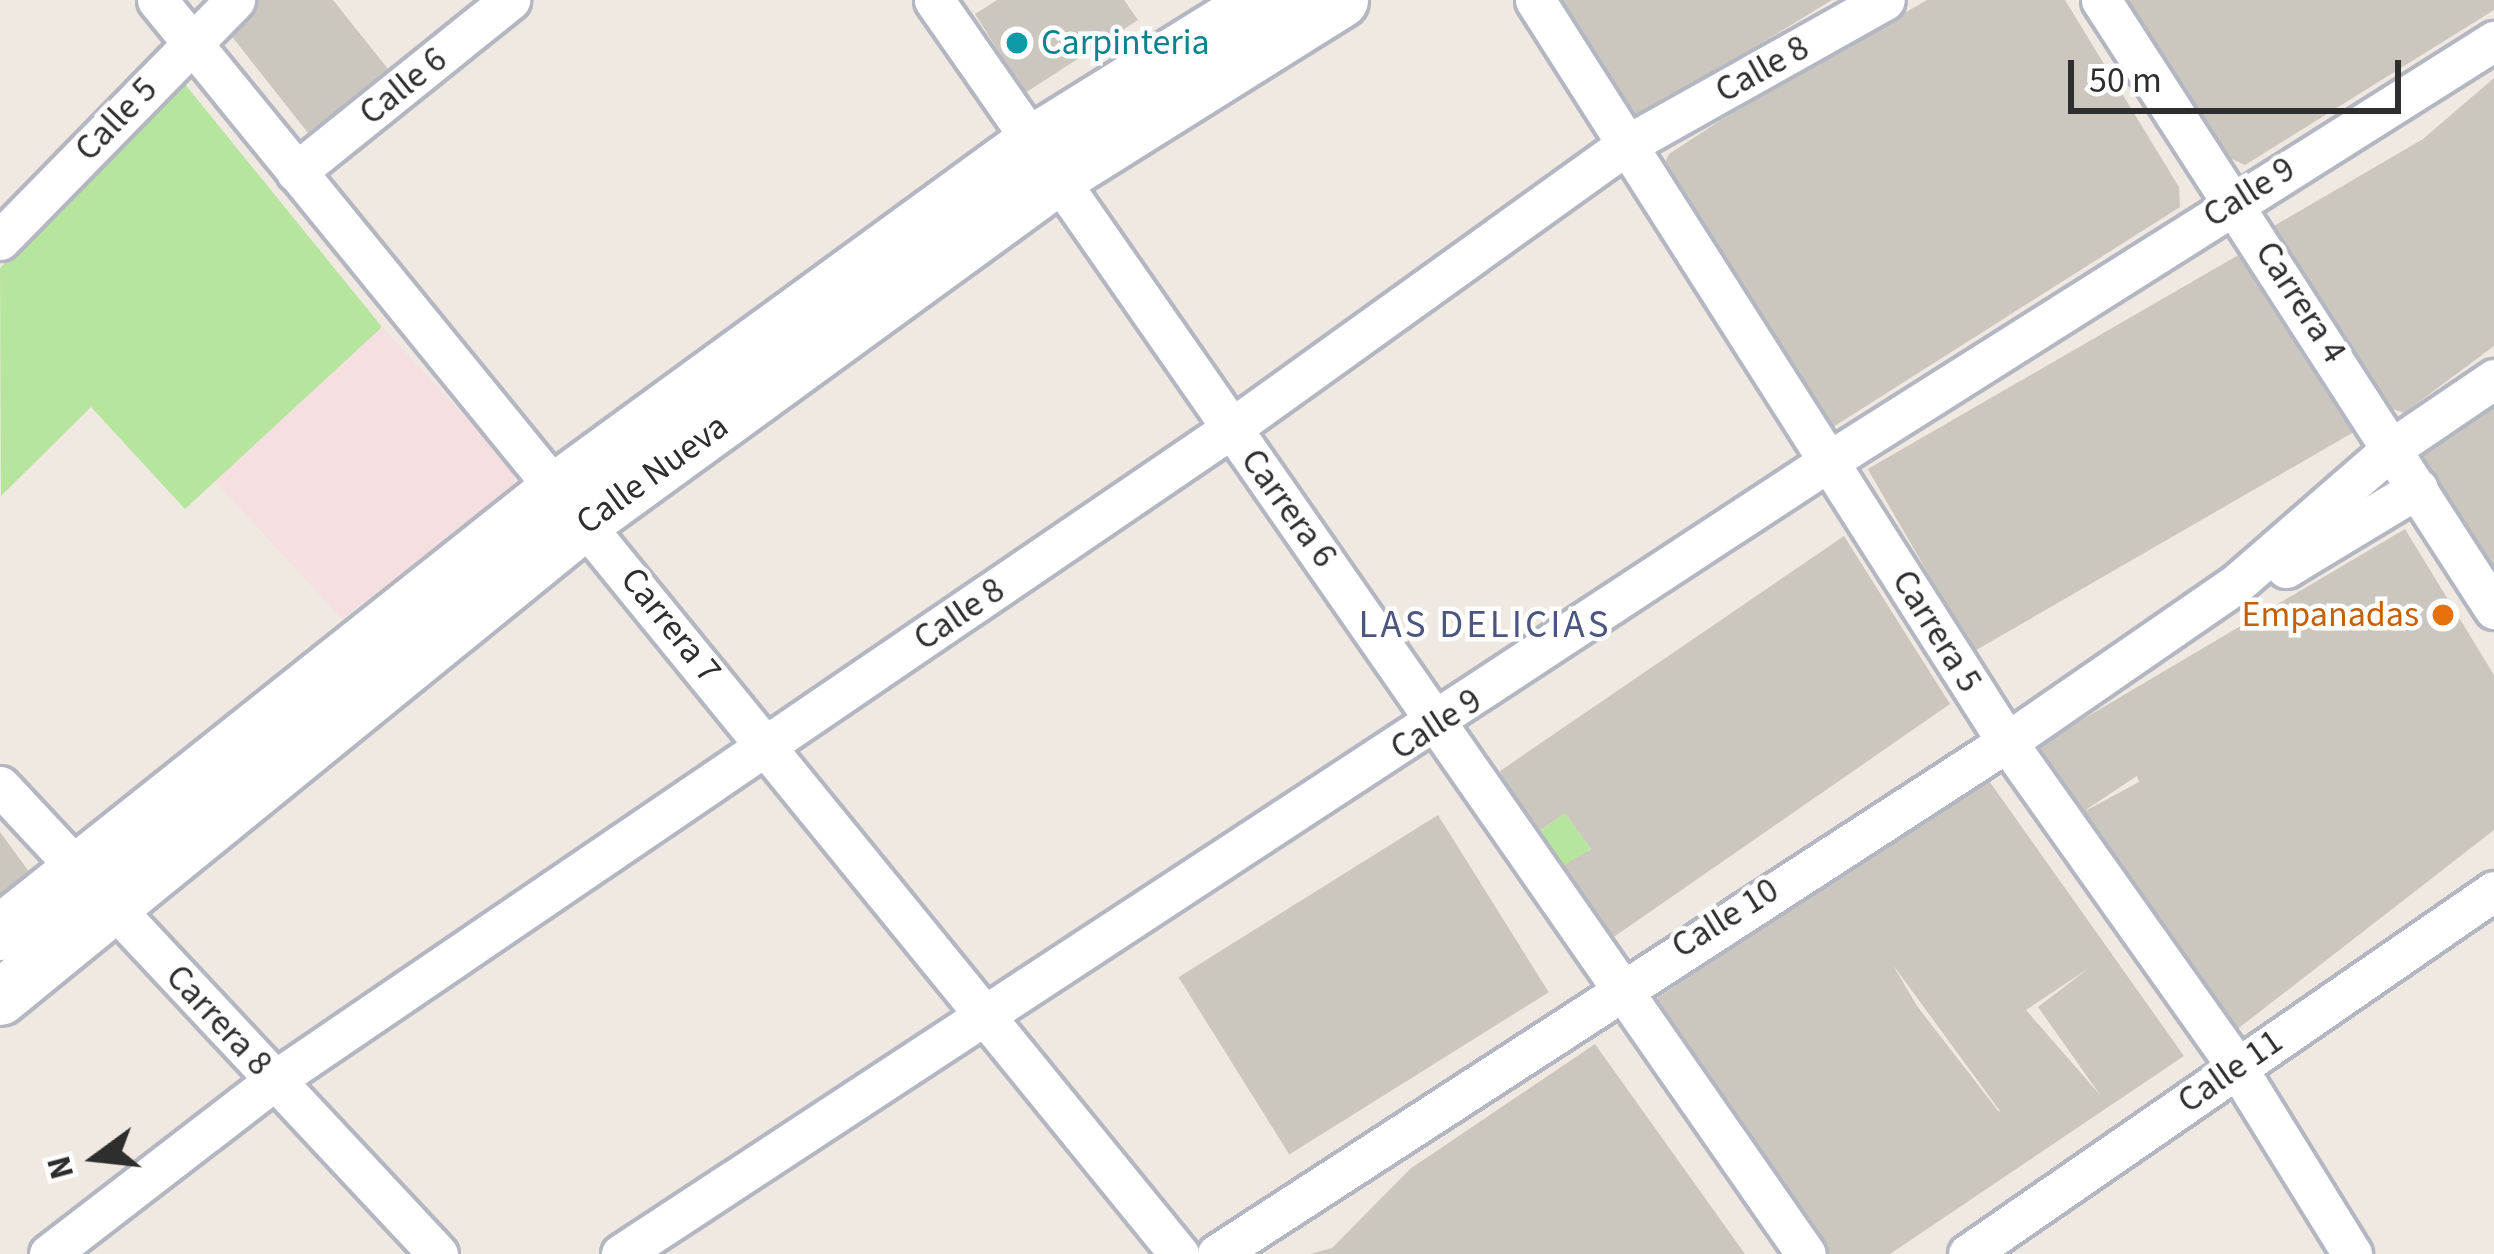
<!DOCTYPE html>
<html>
<head>
<meta charset="utf-8">
<style>
  body { margin:0 }
  #map { position:relative; width:2494px; height:1254px; overflow:hidden; background:#efe9e1; font-family:"Source Sans 3",sans-serif }
  div>[style] { position:absolute }
  [style*='--x'] { left:calc(var(--x)*1px); top:calc(var(--y)*1px); width:calc(var(--w)*1px); rotate:calc(var(--a)*1deg) }
  .medical>* { inset:0; background:#f5dfe0 }
  .green>* { inset:0; background:#b6e59e; transform-origin:0 0 }
  .building>* { inset:0; background:#cbc7bf; transform-origin:0 0 }
  .roads { filter:drop-shadow(3px 0 #b4b7c1) drop-shadow(-3px 0 #b4b7c1) drop-shadow(0 3px #b4b7c1) drop-shadow(0 -3px #b4b7c1) }
  .minor>* { height:39px; margin:-19.5px; padding:0 19.5px; transform-origin:19.5px; border-radius:19.5px; background:#fff }
  .secondary>* { height:54px; margin:-27px; padding:0 27px; transform-origin:27px; border-radius:27px; background:#fff }
  .dots>* { width:33px; height:33px; translate:-50% -50%; box-sizing:border-box; border:6px solid #fff; border-radius:50% }
  span { translate:-50% -50%; white-space:nowrap; text-align:center; line-height:1.15; -webkit-text-stroke:9px #fff; paint-order:stroke }
  .culture-label { font-size:36px; color:#0d838f }
  .left { translate:0 -50%; text-align:left }
  .street-label { font-size:36px; color:#2e2e2e }
  .food-label { font-size:36px; color:#c56008 }
  .right { translate:-100% -50%; text-align:right }
  .neighbourhood-label { font-size:39px; color:#4d5680; letter-spacing:3px }
  .north { position:absolute; left:36px; top:1098px; width:120px; height:120px; -webkit-text-stroke:9px #fff; paint-order:stroke; rotate:255deg; font-size:33px; font-weight:700; line-height:48px; text-align:center; color:#2e2e2e }
  .north::after { content:''; display:block; margin:auto; width:42px; height:54px; background:#2e2e2e; clip-path:polygon(50% 0,100% 100%,50% 72%,0 100%) }
  .scale { position:absolute; left:2068px; top:60px; width:333px; height:54px; box-sizing:border-box; border:6px solid #2e2e2e; border-top:0; padding-left:15px; font-size:36px; line-height:42px; white-space:nowrap; color:#2e2e2e; -webkit-text-stroke:9px #fff; paint-order:stroke }
</style>
</head>
<body>
<div id="map">
  <div class="medical">
    <i style="clip-path:polygon(382px 327px,514px 469px,514px 486px,342px 619px,214px 480px)"></i>
  </div>
  <div class="green">
    <i style="clip-path:polygon(184px 83px,382px 327px,185px 509px,91px 407px,1px 496px,0 268px)"></i>
    <i style="left:1565px;top:813px;width:44px;height:43px;rotate:54deg"></i>
  </div>
  <div class="building">
    <i style="clip-path:polygon(249px 0,333px 0,388px 69px,308px 133px,222px 24px)"></i>
    <i style="clip-path:polygon(997px 0,1124px 0,1138px 20px,1025px 93px,975px 14px)"></i>
    <i style="clip-path:polygon(1553px 0,1832px 0,1628px 125px)"></i>
    <i style="clip-path:polygon(1927px 0,2065px 0,2179px 187px,2180px 207px,1830px 429px,1659px 175px,1669px 154px,1721px 120px)"></i>
    <i style="clip-path:polygon(2120px 0,2494px 0,2494px 10px,2245px 165px,2223px 155px)"></i>
    <i style="clip-path:polygon(2494px 78px,2494px 346px,2404px 413px,2381px 405px,2267px 230px,2423px 139px)"></i>
    <i style="left:2254px;top:246px;width:211px;height:446px;rotate:60deg"></i>
    <i style="clip-path:polygon(2494px 400px,2494px 586px,2412px 458px)"></i>
    <i style="clip-path:polygon(evenodd,2405px 529px,2494px 675px,2494px 830px,2235px 1031px,2034px 748px,2405px 529px,2137px 776px,2139px 782px,2087px 810px,2087px 809px,2137px 776px)"></i>
    <i style="clip-path:polygon(1844px 536px,1950px 704px,1608px 941px,1553px 872px,1591px 849px,1565px 813px,1530px 838px,1500px 771px)"></i>
    <i style="clip-path:polygon(evenodd,1987px 778px,2184px 1056px,1890px 1254px,1819px 1254px,1650px 1003px,1987px 778px,1893px 965px,2000px 1111px,1999px 1112px,1917px 1006px,1893px 965px,1987px 778px,2089px 968px,2038px 1007px,2101px 1096px,2026px 1010px,2089px 968px)"></i>
    <i style="left:1438px;top:815px;width:209px;height:306px;rotate:58deg"></i>
    <i style="clip-path:polygon(0 832px,30px 873px,0 895px)"></i>
    <i style="clip-path:polygon(1595px 1044px,1745px 1254px,1310px 1254px,1332px 1248px,1410px 1169px)"></i>
  </div>
  <div class="roads">
    <div class="minor">
      <i style="--x:157;--y:0;--w:1618;--a:50.82"></i>
      <i style="--x:934;--y:0;--w:1527;--a:55.19"></i>
      <i style="--x:1535;--y:0;--w:879;--a:57.54"></i>
      <i style="--x:2007;--y:742;--w:397;--a:54.7"></i>
      <i style="--x:2236;--y:1066;--w:221;--a:58.3"></i>
      <i style="--x:2101;--y:0;--w:725;--a:57.17"></i>
      <i style="--x:296;--y:172;--w:275;--a:-38.8"></i>
      <i style="--x:0;--y:240;--w:336;--a:-45.6"></i>
      <i style="--x:2286;--y:568;--w:154;--a:-31.2"></i>
      <i style="--x:0;--y:786;--w:641;--a:46.9"></i>
      <i style="--x:49;--y:1254;--w:285;--a:-37.6"></i>
      <i style="--x:275;--y:1080;--w:1158;--a:-34.27"></i>
      <i style="--x:1232;--y:428;--w:481;--a:-35.7"></i>
      <i style="--x:1623;--y:147;--w:300;--a:-29.3"></i>
      <i style="--x:621;--y:1254;--w:1445;--a:-33.28"></i>
      <i style="--x:1829;--y:461;--w:787;--a:-32.28"></i>
      <i style="--x:1217;--y:1254;--w:941;--a:-32.95"></i>
      <i style="--x:2007;--y:742;--w:277;--a:-34.6"></i>
      <i style="--x:2235;--y:585;--w:211;--a:-41"></i>
      <i style="--x:2394;--y:447;--w:121;--a:-34.2"></i>
      <i style="--x:1968;--y:1254;--w:639;--a:-34.61"></i>
    </div>
    <div class="secondary">
      <i style="--x:0;--y:933;--w:714;--a:-38.52"></i>
      <i style="--x:559;--y:488;--w:580;--a:-36.1"></i>
      <i style="--x:1028;--y:146;--w:277;--a:-31.9"></i>
      <i style="--x:0;--y:998;--w:756;--a:-39.15"></i>
      <i style="--x:586;--y:521;--w:578;--a:-36.06"></i>
      <i style="--x:1053;--y:181;--w:340;--a:-32.1"></i>
    </div>
  </div>
  <div class="dots">
    <i style="left:1017px;top:43px;background:#0f9aa8"></i>
    <i style="left:2443px;top:615px;background:#e8710a"></i>
  </div>
  <div class="culture-label">
    <span class="left" style="left:1041px;top:43px">Carpinteria</span>
  </div>
  <div class="street-label">
    <span style="left:1762px;top:69px;rotate:-29deg">Calle 8</span>
    <span style="left:403px;top:86px;rotate:-39deg">Calle 6</span>
    <span style="left:116px;top:119px;rotate:-46deg">Calle 5</span>
    <span style="left:2249px;top:192px;rotate:-32deg">Calle 9</span>
    <span style="left:2301px;top:302px;rotate:57deg">Carrera 4</span>
    <span style="left:652px;top:474px;rotate:-36deg">Calle Nueva</span>
    <span style="left:1289px;top:508px;rotate:54deg">Carrera 6</span>
    <span style="left:959px;top:614px;rotate:-34deg">Calle 8</span>
    <span style="left:671px;top:625px;rotate:51deg">Carrera 7</span>
    <span style="left:1937px;top:631px;rotate:58deg">Carrera 5</span>
    <span style="left:1436px;top:724px;rotate:-33deg">Calle 9</span>
    <span style="left:1725px;top:918px;rotate:-32deg">Calle 10</span>
    <span style="left:219px;top:1020px;rotate:47deg">Carrera 8</span>
    <span style="left:2230px;top:1071px;rotate:-35deg">Calle 11</span>
  </div>
  <div class="food-label">
    <span class="right" style="left:2419px;top:615px">Empanadas</span>
  </div>
  <div class="neighbourhood-label">
    <span style="left:1485px;top:625px">LAS DELICIAS</span>
  </div>
  <div class="north">N</div>
  <div class="scale">50 m</div>
</div>
</body>
</html>
